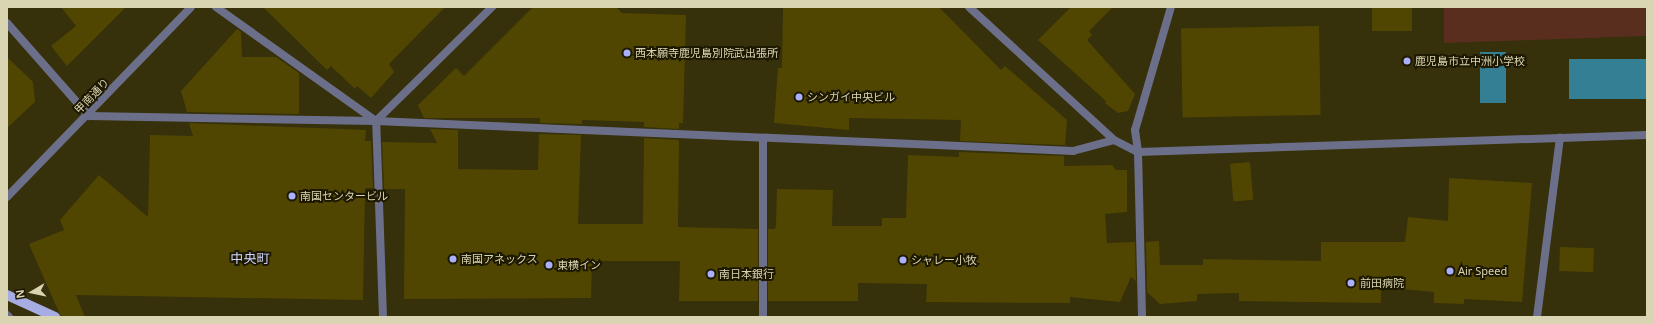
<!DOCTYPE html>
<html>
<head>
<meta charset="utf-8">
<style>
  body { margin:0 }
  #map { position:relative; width:1654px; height:324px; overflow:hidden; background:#36300b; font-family:"Noto Sans","Noto Sans JP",sans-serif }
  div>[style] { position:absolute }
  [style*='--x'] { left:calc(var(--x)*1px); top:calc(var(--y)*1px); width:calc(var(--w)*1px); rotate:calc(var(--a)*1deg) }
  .green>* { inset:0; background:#592e1f }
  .water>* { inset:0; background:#357f95; transform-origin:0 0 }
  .building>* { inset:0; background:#504602; transform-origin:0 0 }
  .pedestrian>* { height:8px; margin:-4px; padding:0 4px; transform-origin:4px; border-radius:4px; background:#6c6f89 }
  .minor>* { height:8px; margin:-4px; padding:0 4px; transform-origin:4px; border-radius:4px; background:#6c6f89 }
  .tertiary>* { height:8px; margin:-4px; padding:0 4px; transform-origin:4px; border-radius:4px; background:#6c6f89 }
  .primary>* { height:10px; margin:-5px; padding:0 5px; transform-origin:5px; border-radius:5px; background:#a7ace2 }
  .dots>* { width:11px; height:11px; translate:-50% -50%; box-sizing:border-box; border:2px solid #1d1800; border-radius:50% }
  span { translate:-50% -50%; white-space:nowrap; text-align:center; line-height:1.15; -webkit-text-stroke:4px #1d1800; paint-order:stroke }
  .poi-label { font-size:11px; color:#d9d4b2 }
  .left { translate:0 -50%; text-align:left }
  .street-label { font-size:11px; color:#d9d4b2 }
  .quarter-label { font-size:13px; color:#cfd4ff }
  .frame { position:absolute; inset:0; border:8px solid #d9d4b2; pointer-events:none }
  .north { position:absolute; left:12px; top:272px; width:40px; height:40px; -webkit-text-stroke:3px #1d1800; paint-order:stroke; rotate:261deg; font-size:11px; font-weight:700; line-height:16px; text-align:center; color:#d9d4b2 }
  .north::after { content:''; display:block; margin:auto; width:14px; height:18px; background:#d9d4b2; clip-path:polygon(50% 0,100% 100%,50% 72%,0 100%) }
</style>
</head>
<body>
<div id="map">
  <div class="green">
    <i style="clip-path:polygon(1444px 7px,1647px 7px,1647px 36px,1444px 43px)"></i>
  </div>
  <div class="water">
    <i style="left:1480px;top:52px;width:26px;height:51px"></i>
    <i style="left:1647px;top:59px;width:40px;height:78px;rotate:90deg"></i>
  </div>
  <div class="building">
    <i style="clip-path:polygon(61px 7px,126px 7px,67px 66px,51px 46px,76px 26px)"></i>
    <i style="clip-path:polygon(263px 7px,445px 7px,389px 64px,394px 72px,371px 98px,357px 86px,355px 89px,331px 66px,327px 70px)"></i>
    <i style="clip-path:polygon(533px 7px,616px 7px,622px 13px,686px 15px,683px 123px,679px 123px,679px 129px,644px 127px,644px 122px,582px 120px,582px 124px,540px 123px,540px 118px,424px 118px,418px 105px,456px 68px,464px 76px)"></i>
    <i style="clip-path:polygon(783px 7px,939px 7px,1001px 70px,1005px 66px,1067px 120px,1065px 145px,960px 141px,961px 120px,849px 118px,849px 130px,774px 123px,778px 68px,782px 68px)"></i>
    <i style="clip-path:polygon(1071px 7px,1113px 7px,1089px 31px,1092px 35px,1087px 40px,1135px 94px,1128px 111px,1118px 113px,1105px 103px,1106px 101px,1038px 40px)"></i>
    <i style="left:1372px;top:7px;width:40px;height:24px"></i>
    <i style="left:1319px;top:26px;width:89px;height:138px;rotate:89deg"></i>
    <i style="clip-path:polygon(237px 29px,241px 32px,242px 57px,276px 57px,299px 73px,299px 114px,187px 112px,181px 91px)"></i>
    <i style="clip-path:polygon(7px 57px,33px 82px,35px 102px,7px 128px)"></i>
    <i style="clip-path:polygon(189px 123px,366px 130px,365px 141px,371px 141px,373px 188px,365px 188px,363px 300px,76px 295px,85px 317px,61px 317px,29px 244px,64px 230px,60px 220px,99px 175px,148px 217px,150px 135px,193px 136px)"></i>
    <i style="clip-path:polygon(430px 129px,458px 130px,458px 169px,538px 170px,539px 134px,581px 135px,578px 224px,643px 224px,644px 138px,679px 140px,678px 227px,758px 229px,758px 301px,679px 301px,680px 261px,592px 261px,591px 298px,404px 299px,405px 189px,384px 189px,382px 142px,437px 143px)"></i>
    <i style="clip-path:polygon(959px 152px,1064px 156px,1064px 166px,1112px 165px,1116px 170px,1127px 170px,1127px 212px,1105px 214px,1107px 243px,1135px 242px,1136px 281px,1131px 277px,1120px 302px,1070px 297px,1070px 303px,926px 302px,927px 284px,858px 283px,858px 301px,768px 301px,768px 229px,775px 229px,776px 225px,777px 189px,833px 190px,832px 226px,882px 226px,882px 218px,906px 218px,908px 155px,959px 157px)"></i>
    <i style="left:1250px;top:162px;width:38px;height:20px;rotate:85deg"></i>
    <i style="clip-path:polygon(1449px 178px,1532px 183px,1522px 302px,1464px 299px,1464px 304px,1434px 303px,1434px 292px,1381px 287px,1381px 303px,1239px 301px,1239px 293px,1197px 294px,1197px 301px,1160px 304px,1147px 292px,1146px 242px,1159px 241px,1160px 265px,1203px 265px,1203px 259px,1321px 261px,1321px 242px,1405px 242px,1408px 217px,1448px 221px)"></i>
    <i style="left:1560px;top:247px;width:34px;height:24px;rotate:2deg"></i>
  </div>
  <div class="pedestrian">
    <i style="--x:216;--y:7;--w:196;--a:35.5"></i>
  </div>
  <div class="minor">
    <i style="--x:1171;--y:7;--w:128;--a:106.3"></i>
    <i style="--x:1135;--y:130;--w:22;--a:82"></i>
    <i style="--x:1138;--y:152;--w:509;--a:-1.91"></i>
    <i style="--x:7;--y:23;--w:124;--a:48.6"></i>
    <i style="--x:89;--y:116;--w:287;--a:1"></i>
    <i style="--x:376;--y:121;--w:698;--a:2.46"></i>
    <i style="--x:1073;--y:151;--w:42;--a:-15"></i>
    <i style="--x:7;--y:315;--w:3;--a:45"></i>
    <i style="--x:383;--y:317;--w:196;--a:-92"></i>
    <i style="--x:376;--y:121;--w:163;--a:-44.5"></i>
    <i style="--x:763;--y:317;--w:177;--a:-90"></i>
    <i style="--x:1537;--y:317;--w:181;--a:-82.7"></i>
  </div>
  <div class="tertiary">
    <i style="--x:969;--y:7;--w:197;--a:42.5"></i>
    <i style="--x:1114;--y:140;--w:27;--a:27"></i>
    <i style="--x:1138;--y:152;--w:165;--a:88.6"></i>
    <i style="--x:7;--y:197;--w:264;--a:-45.9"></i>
  </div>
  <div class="primary">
    <i style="--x:7;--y:295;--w:53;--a:24.6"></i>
  </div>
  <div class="dots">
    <i style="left:627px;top:53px;background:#aab0fb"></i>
    <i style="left:1407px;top:61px;background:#aab0fb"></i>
    <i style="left:799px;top:97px;background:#aab0fb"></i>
    <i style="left:292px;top:196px;background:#aab0fb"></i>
    <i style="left:453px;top:259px;background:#aab0fb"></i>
    <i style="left:903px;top:260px;background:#aab0fb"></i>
    <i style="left:549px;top:265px;background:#aab0fb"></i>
    <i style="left:1450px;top:271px;background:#aab0fb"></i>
    <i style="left:711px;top:274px;background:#aab0fb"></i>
    <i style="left:1351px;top:283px;background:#aab0fb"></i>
  </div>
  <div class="poi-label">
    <span class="left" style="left:635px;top:53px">西本願寺鹿児島別院武出張所</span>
    <span class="left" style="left:1415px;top:61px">鹿児島市立中洲小学校</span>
    <span class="left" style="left:807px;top:97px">シンガイ中央ビル</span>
    <span class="left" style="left:300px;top:196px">南国センタービル</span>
    <span class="left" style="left:461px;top:259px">南国アネックス</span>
    <span class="left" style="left:911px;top:260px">シャレー小牧</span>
    <span class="left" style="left:557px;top:265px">東横イン</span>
    <span class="left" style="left:1458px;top:271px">Air Speed</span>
    <span class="left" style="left:719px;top:274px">南日本銀行</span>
    <span class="left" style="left:1360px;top:283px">前田病院</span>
  </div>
  <div class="street-label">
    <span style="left:92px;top:96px;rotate:-46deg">甲南通り</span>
  </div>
  <div class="quarter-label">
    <span style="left:250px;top:258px">中央町</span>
  </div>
  <div class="frame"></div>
  <div class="north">N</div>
</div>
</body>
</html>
